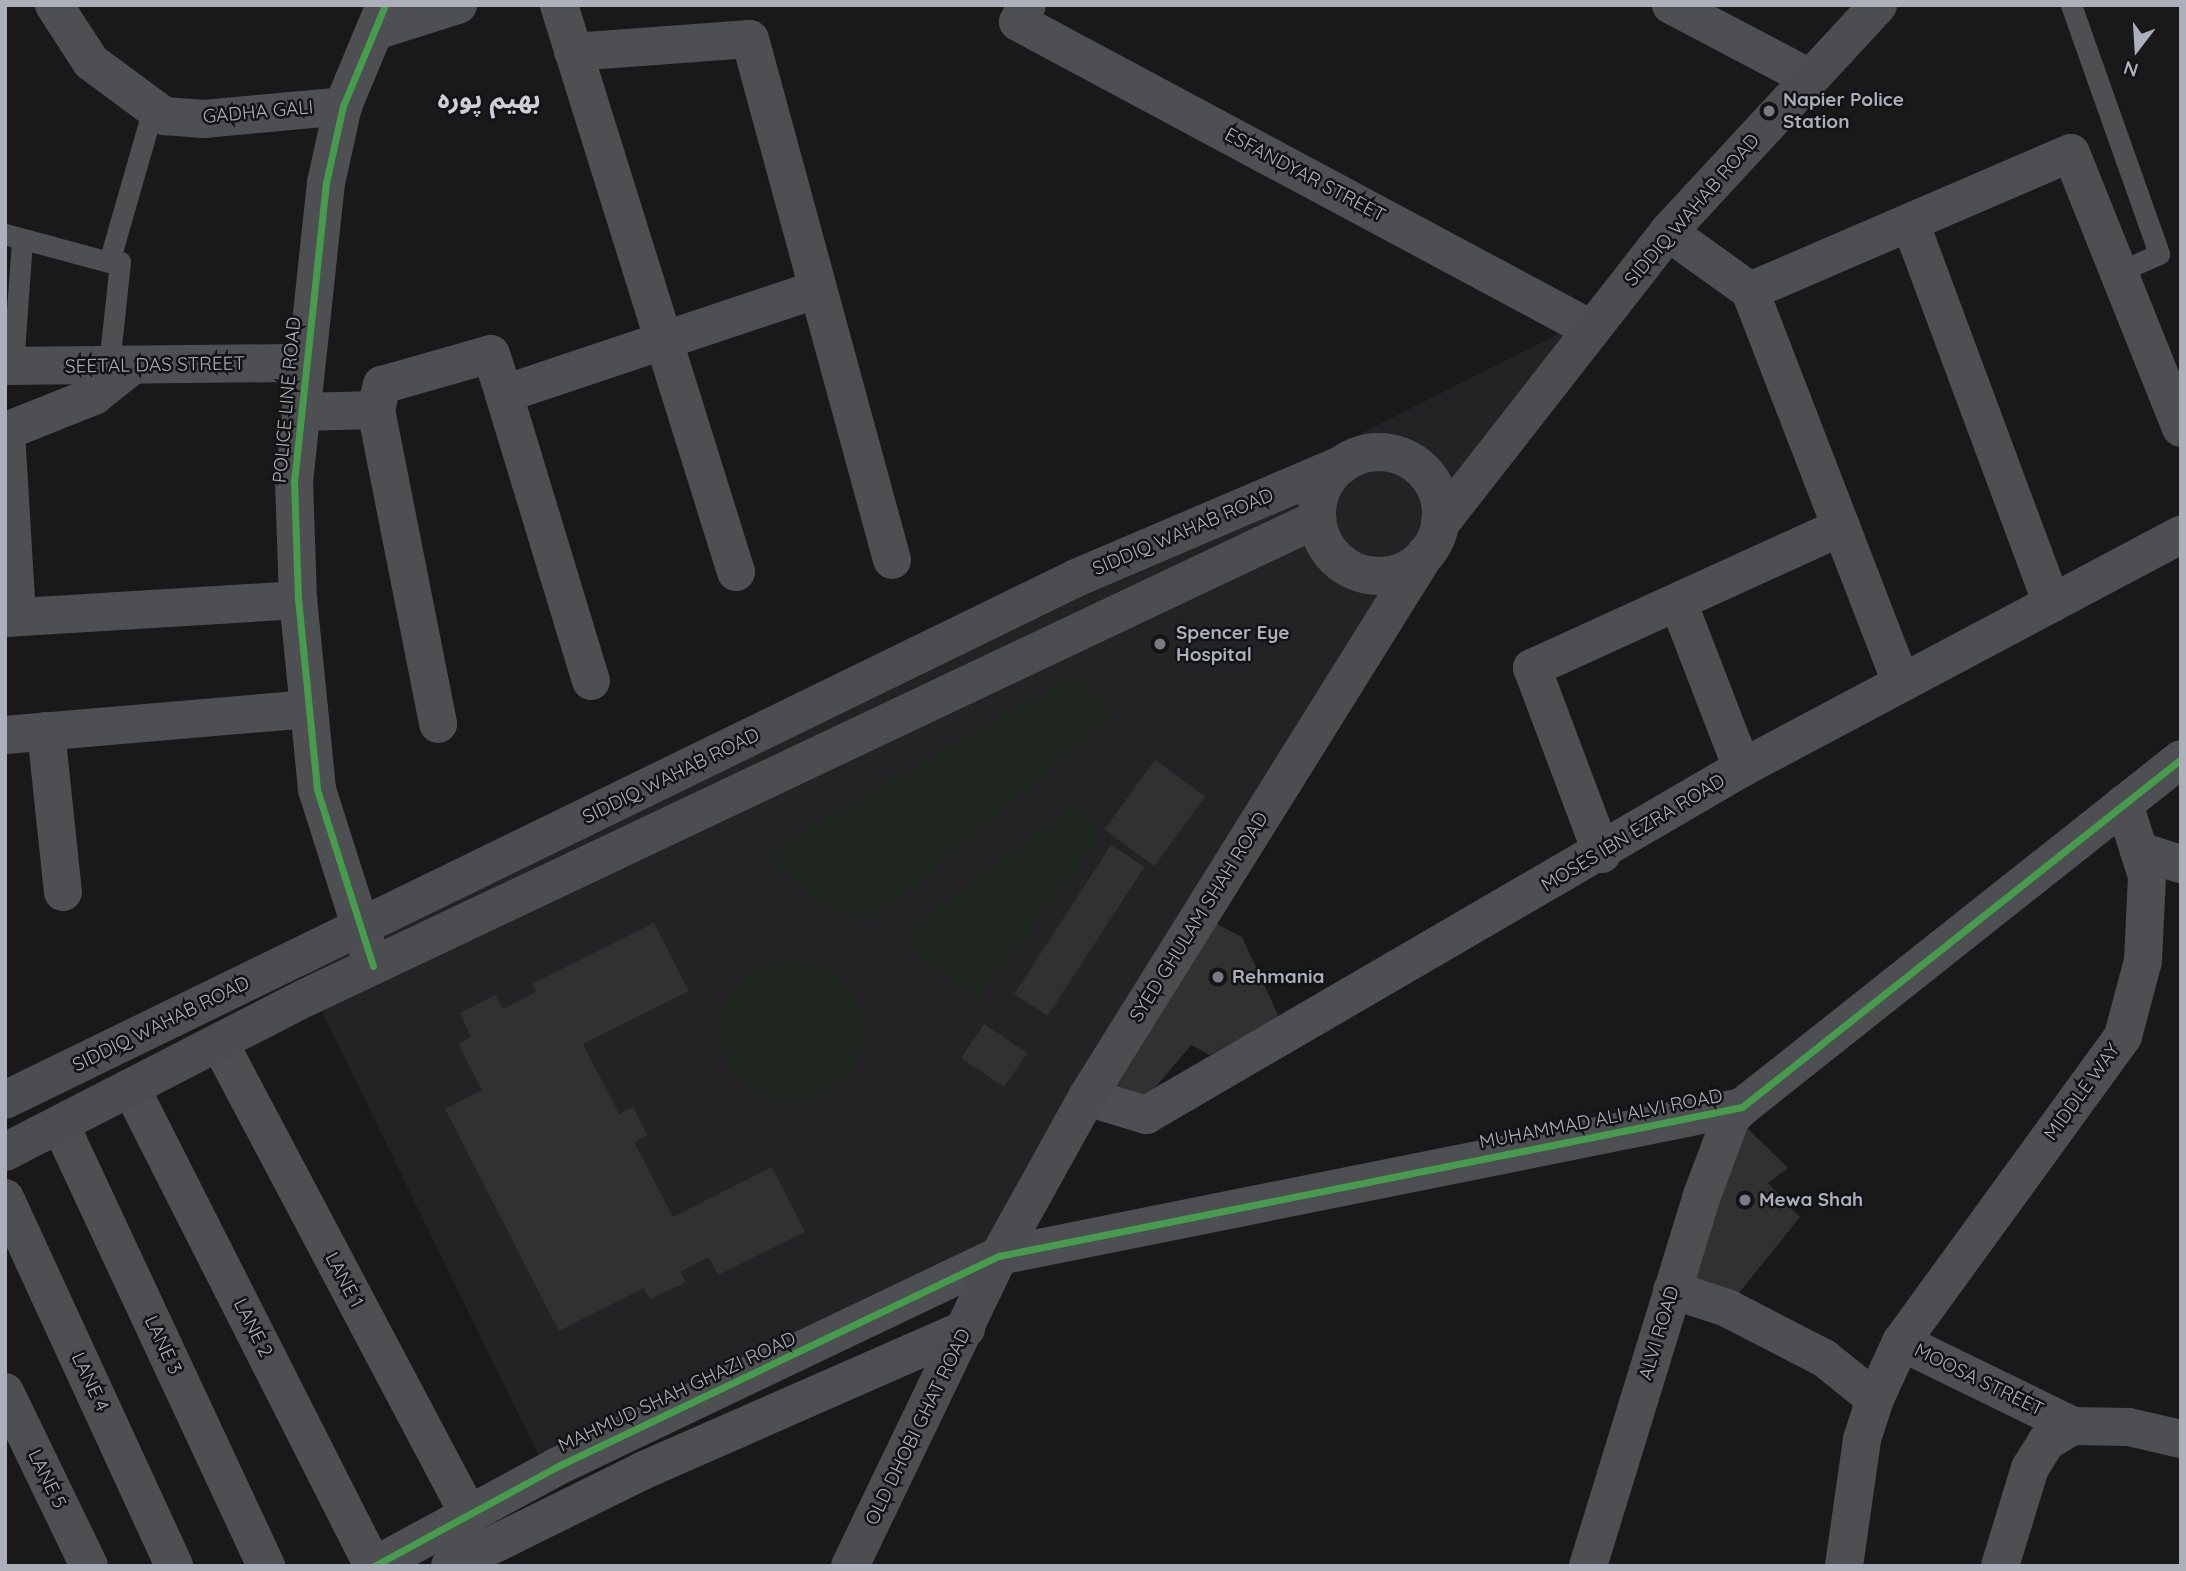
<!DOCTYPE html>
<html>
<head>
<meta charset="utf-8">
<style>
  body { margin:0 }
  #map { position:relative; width:2186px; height:1571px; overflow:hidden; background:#19191a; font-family:Quicksand,"Noto Sans Arabic",sans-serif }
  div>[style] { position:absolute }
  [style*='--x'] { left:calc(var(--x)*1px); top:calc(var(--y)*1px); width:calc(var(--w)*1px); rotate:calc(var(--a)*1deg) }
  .built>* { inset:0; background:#232326 }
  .green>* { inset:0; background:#1f2720 }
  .round { border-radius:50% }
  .building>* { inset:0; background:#313132; transform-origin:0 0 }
  .service>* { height:21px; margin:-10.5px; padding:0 10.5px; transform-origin:10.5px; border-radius:10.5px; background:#4d4f53 }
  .minor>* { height:38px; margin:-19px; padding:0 19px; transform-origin:19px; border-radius:19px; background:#4d4f53 }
  .tertiary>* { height:38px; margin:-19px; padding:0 19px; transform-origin:19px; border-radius:19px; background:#4d4f53 }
  .secondary>* { height:38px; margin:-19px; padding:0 19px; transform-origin:19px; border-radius:19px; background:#4c4d51 }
  .secondary>.ring { margin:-19px; padding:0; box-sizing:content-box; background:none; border:38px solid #4c4d51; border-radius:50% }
  .cycleway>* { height:7px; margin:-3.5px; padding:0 3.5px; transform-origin:3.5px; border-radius:3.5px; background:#469c4c }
  .dots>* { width:19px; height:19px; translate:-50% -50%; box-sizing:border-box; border:4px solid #131316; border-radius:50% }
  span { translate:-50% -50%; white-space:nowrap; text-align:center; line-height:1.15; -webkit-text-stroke:5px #131316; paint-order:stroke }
  .poi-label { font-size:19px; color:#abb0ba; font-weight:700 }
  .left { translate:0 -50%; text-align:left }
  .street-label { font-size:19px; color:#abb0ba }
  .district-label { font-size:26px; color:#cccfd6; font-weight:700 }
  .frame { position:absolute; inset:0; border:7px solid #abb0ba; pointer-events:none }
  .north { position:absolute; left:2102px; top:14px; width:70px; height:70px; -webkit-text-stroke:5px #131316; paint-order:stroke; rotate:197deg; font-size:19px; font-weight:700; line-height:28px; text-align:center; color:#abb0ba }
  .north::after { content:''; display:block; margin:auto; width:24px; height:32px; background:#abb0ba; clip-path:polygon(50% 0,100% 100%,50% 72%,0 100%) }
</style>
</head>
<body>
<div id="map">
  <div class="built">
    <i style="clip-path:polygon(1586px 320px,1087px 1097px,988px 1283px,552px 1483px,301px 969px)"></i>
  </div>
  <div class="green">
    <i style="clip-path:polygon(1077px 673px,1112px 716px,894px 904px,862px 918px,828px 910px,765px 854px)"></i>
    <i style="clip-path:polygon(1075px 803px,1101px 837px,979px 999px,913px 953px,903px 935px)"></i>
    <i class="round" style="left:721px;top:960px;width:142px;height:142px"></i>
  </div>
  <div class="building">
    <i style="left:1155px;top:760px;width:62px;height:86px;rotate:36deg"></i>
    <i style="left:1111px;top:845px;width:40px;height:178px;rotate:33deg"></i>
    <i style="clip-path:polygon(1213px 922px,1242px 937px,1279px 1017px,1210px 1055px,1191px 1045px,1138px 1108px,1102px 1085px)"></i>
    <i style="clip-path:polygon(654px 923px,689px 991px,583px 1044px,619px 1114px,633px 1107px,647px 1135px,634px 1142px,673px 1217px,772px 1167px,805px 1232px,718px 1275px,709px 1257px,680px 1272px,686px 1282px,650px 1299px,644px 1288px,559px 1331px,445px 1109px,482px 1090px,458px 1044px,471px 1037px,460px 1013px,495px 995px,503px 1009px,536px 992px,532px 984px)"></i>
    <i style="left:984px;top:1024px;width:52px;height:41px;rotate:34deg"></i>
    <i style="clip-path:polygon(1738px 1119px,1788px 1168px,1768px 1183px,1800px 1217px,1727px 1308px,1672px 1290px)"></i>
  </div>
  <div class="service">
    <i style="--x:2071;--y:5;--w:264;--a:70.5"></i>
    <i style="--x:2159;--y:254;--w:44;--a:155.8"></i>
    <i style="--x:5;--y:234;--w:108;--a:15.1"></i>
    <i style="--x:109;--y:262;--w:163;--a:-74"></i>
    <i style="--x:109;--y:365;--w:104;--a:-83.9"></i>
    <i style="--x:120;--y:262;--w:10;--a:-163"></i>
    <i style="--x:13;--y:366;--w:127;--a:-85.9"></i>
  </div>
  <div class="minor">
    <i style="--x:54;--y:5;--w:68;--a:57"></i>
    <i style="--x:91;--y:62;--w:91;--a:36.5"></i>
    <i style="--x:164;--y:116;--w:40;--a:4.3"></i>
    <i style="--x:204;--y:119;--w:140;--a:-5.3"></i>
    <i style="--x:559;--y:5;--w:594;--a:72.66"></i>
    <i style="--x:1671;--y:5;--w:157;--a:27.7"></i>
    <i style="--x:375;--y:31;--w:87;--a:-17.4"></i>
    <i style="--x:573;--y:52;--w:177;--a:-4.2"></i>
    <i style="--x:750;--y:39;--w:540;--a:74.75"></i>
    <i style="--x:1910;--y:222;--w:407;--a:69.6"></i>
    <i style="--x:1668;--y:232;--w:101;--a:35.7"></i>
    <i style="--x:1750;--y:291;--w:420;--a:68.9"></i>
    <i style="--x:1750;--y:291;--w:349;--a:-23.3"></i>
    <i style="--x:2071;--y:153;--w:296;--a:68.2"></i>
    <i style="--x:5;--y:366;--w:300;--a:-0.6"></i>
    <i style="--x:376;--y:410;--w:26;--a:-77"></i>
    <i style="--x:382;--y:385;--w:113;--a:-15.9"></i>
    <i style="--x:491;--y:354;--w:42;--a:72"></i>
    <i style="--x:300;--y:412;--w:76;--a:-1.5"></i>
    <i style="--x:376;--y:410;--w:320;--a:78.8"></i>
    <i style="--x:1678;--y:602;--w:178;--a:68.9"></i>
    <i style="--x:17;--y:617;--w:186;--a:-93.4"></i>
    <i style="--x:6;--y:431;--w:95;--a:-21.7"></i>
    <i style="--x:94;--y:396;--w:50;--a:-38.5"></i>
    <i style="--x:5;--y:618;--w:294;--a:-3.5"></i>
    <i style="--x:591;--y:681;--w:300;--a:-106.9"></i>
    <i style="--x:504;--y:394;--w:331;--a:-18.5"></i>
    <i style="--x:46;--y:731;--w:162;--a:84"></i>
    <i style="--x:5;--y:735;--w:305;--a:-4.9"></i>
    <i style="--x:2139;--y:851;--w:44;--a:17.2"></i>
    <i style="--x:1602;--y:854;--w:199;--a:-110.6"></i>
    <i style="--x:1532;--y:668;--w:340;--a:-24.5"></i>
    <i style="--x:220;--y:1044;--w:533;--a:62.14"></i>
    <i style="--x:132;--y:1090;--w:534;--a:63.15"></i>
    <i style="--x:1087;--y:1097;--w:62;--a:17"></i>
    <i style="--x:1146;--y:1115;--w:690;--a:-30.21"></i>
    <i style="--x:1742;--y:768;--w:497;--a:-28"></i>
    <i style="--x:60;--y:1124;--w:488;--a:65"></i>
    <i style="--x:5;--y:1198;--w:405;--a:65.3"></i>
    <i style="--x:1672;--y:1290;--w:58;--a:18.1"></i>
    <i style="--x:1727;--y:1308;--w:109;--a:27.3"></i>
    <i style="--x:1824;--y:1358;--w:65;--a:38.8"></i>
    <i style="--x:1875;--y:1399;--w:63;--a:-65.5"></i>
    <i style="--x:1901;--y:1342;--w:191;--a:26"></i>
    <i style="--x:2073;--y:1426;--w:56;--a:1"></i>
    <i style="--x:2129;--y:1427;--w:53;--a:13"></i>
    <i style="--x:1901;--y:1342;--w:378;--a:-54"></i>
    <i style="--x:2123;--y:1036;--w:78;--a:-75.1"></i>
    <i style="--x:2143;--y:961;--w:85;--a:-87.3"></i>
    <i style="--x:2147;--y:876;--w:76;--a:-107.7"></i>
    <i style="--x:5;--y:1392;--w:193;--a:64.2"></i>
    <i style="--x:1844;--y:1566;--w:128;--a:-81.9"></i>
    <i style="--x:1862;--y:1439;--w:42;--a:-72"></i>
    <i style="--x:2000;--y:1566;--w:102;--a:-73"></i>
    <i style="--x:2030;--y:1468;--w:31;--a:-58"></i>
    <i style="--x:2046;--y:1442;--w:31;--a:-31"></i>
  </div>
  <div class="tertiary">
    <i style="--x:1027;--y:5;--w:19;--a:118"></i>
    <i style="--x:1018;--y:22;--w:650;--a:28.18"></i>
    <i style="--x:373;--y:966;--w:186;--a:-107.6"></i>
    <i style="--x:317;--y:789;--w:190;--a:-95.7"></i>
    <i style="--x:298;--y:600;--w:118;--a:-91.9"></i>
    <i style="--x:294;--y:482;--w:301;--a:-83.9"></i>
    <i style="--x:326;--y:183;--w:79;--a:-77.6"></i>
    <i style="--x:343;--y:106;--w:109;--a:-67.4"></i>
    <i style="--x:374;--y:1566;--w:207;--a:-28.5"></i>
    <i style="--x:556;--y:1467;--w:491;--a:-25.5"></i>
    <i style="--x:999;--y:1256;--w:758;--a:-11.34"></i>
    <i style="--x:1742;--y:1107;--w:560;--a:-38.4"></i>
    <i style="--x:450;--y:1566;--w:214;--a:-26.3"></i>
    <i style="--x:642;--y:1471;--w:354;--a:-23.7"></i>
    <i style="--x:1588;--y:1566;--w:385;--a:-72.9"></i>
    <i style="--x:1701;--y:1198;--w:85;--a:-69.4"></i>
    <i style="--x:1731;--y:1118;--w:16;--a:-45"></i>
  </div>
  <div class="secondary">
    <i class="ring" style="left:1317px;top:452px;width:86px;height:86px"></i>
    <i style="--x:1440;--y:524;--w:370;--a:-52"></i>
    <i style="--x:1668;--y:232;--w:309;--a:-47.2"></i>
    <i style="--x:5;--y:1100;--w:1191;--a:-25.98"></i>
    <i style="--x:1076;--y:578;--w:290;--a:-23.1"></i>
    <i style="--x:5;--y:1152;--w:337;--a:-27.2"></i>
    <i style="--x:305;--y:998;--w:1120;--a:-25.33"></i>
    <i style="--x:850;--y:1566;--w:344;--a:-64.3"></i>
    <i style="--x:999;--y:1256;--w:182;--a:-61"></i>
    <i style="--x:1087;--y:1097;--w:641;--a:-58.07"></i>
  </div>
  <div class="cycleway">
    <i style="--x:373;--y:966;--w:186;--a:-107.6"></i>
    <i style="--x:317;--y:789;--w:190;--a:-95.7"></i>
    <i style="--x:298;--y:600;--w:118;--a:-91.9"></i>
    <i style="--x:294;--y:482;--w:301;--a:-83.9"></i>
    <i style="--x:326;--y:183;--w:79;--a:-77.6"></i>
    <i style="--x:343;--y:106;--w:109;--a:-67.4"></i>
    <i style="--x:374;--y:1566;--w:207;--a:-28.5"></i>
    <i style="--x:556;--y:1467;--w:491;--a:-25.5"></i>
    <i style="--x:999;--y:1256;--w:758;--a:-11.34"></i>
    <i style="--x:1742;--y:1107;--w:560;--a:-38.4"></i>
  </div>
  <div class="dots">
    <i style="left:1769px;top:111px;background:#787b82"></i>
    <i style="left:1160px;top:644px;background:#787b82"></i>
    <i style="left:1218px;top:977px;background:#787b82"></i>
    <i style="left:1745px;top:1200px;background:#787b82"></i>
  </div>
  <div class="poi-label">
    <span class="left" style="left:1783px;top:111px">Napier Police<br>Station</span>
    <span class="left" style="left:1176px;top:644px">Spencer Eye<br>Hospital</span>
    <span class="left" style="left:1232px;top:977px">Rehmania</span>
    <span class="left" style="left:1759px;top:1200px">Mewa Shah</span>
  </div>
  <div class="street-label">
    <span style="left:258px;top:112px;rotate:-5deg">GADHA GALI</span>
    <span style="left:1305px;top:175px;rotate:28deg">ESFANDYAR STREET</span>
    <span style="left:1692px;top:210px;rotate:-49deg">SIDDIQ WAHAB ROAD</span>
    <span style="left:155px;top:365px;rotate:-1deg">SEETAL DAS STREET</span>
    <span style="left:287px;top:400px;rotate:-85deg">POLICE LINE ROAD</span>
    <span style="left:1183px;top:532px;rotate:-23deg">SIDDIQ WAHAB ROAD</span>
    <span style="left:671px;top:776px;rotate:-26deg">SIDDIQ WAHAB ROAD</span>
    <span style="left:1633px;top:833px;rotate:-31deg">MOSES IBN EZRA ROAD</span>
    <span style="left:1199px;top:917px;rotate:-58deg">SYED GHULAM SHAH ROAD</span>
    <span style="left:161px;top:1024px;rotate:-26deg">SIDDIQ WAHAB ROAD</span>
    <span style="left:2082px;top:1092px;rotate:-54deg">MIDDLE WAY</span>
    <span style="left:1601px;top:1119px;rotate:-11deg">MUHAMMAD ALI ALVI ROAD</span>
    <span style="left:344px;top:1280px;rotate:62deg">LANE 1</span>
    <span style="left:253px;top:1328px;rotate:63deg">LANE 2</span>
    <span style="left:1659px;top:1333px;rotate:-73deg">ALVI ROAD</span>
    <span style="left:163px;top:1345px;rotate:65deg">LANE 3</span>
    <span style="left:1979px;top:1380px;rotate:26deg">MOOSA STREET</span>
    <span style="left:90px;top:1382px;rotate:65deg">LANE 4</span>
    <span style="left:677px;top:1392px;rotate:-25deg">MAHMUD SHAH GHAZI ROAD</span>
    <span style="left:918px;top:1427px;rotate:-64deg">OLD DHOBI GHAT ROAD</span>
    <span style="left:47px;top:1479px;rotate:64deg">LANE 5</span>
  </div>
  <div class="district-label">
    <span style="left:489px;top:99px">بھیم پورہ</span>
  </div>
  <div class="frame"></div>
  <div class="north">N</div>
</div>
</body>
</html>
